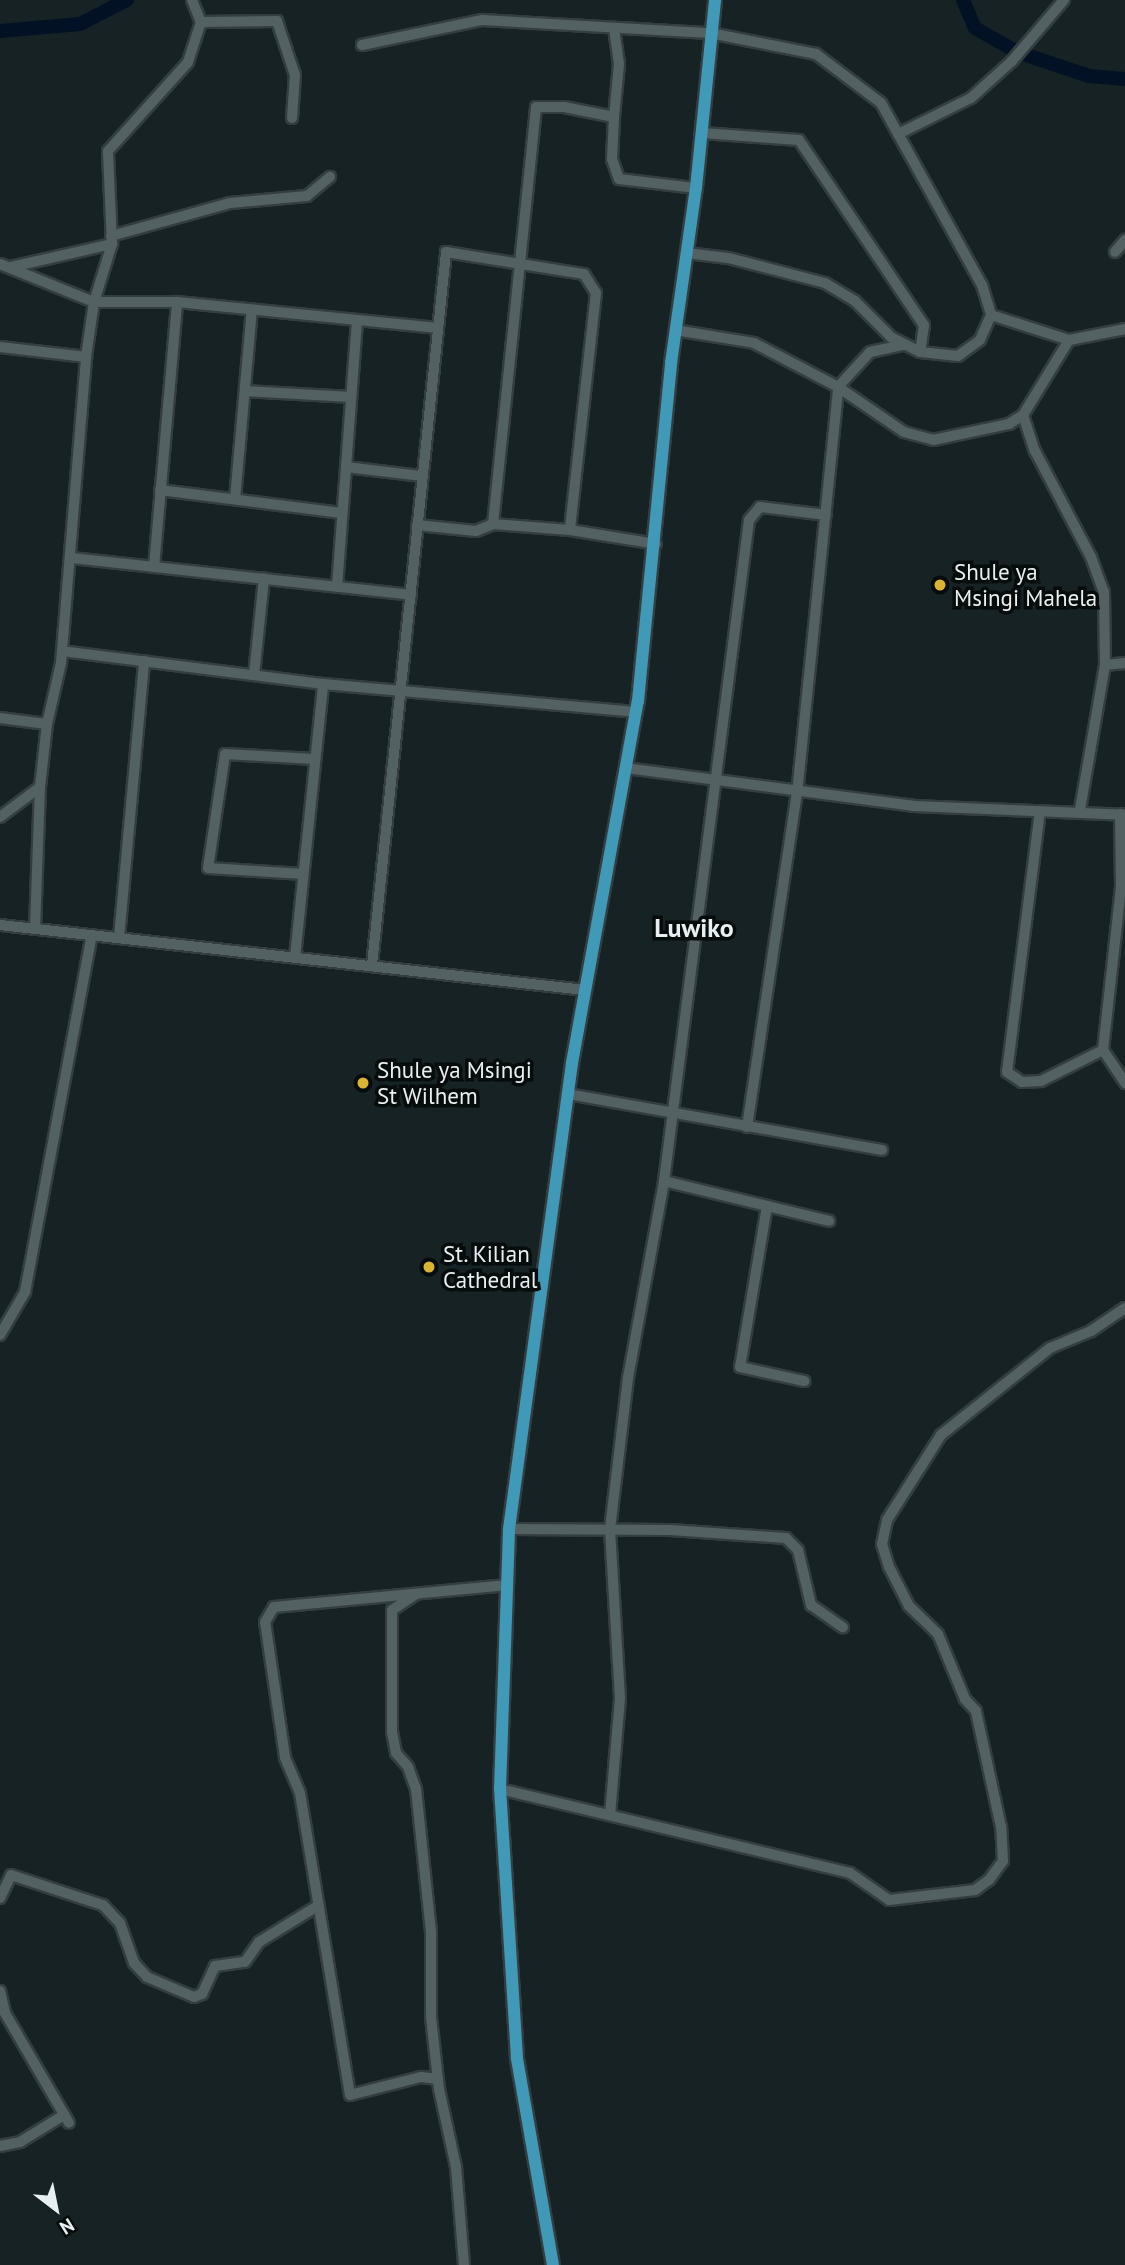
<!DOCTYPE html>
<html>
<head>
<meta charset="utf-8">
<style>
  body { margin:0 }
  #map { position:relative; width:1125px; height:2265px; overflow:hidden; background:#162224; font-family:"PT Sans",sans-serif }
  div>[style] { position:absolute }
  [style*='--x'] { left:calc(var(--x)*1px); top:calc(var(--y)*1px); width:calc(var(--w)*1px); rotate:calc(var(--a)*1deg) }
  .river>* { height:14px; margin:-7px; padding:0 7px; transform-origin:7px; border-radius:7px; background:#021224 }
  .roads { filter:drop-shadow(2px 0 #353e3f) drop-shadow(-2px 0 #353e3f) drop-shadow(0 2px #353e3f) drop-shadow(0 -2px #353e3f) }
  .minor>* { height:10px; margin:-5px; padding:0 5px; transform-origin:5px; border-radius:5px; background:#536162 }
  .major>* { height:12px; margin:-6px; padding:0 6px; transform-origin:6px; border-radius:6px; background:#3f99b7 }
  .dots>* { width:19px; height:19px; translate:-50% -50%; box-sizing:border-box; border:4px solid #060b0b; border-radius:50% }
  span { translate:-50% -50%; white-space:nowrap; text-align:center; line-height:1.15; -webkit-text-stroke:7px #060b0b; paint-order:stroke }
  .poi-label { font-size:23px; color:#e7eff0 }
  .left { translate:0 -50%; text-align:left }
  .quarter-label { font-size:26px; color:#e7eff0; font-weight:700 }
  .north { position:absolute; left:21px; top:2174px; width:70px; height:70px; -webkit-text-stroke:5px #060b0b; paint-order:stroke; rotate:148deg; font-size:19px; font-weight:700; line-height:28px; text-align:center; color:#e7eff0 }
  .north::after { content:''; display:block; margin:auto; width:24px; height:32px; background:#e7eff0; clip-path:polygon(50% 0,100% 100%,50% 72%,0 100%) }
</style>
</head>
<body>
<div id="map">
  <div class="river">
    <i style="--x:963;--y:0;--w:30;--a:67"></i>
    <i style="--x:975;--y:28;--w:48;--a:29.7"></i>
    <i style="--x:1017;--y:52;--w:76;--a:18.4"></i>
    <i style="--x:1089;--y:76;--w:36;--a:5"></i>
    <i style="--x:0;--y:31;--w:80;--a:-5"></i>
    <i style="--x:80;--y:24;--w:53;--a:-27.1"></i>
  </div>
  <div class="roads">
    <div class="minor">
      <i style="--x:192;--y:0;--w:24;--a:68"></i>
      <i style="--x:201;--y:22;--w:76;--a:-0.8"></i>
      <i style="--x:277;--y:21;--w:57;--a:71.6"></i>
      <i style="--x:295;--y:75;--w:43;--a:94"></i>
      <i style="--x:362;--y:45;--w:123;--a:-11.8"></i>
      <i style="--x:482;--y:20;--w:228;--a:3.3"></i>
      <i style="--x:710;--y:33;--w:108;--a:11.2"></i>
      <i style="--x:816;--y:54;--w:81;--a:37"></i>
      <i style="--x:881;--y:103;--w:208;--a:61"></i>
      <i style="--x:982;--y:285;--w:31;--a:73"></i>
      <i style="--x:991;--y:315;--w:27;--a:114"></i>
      <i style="--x:980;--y:340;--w:27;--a:144"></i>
      <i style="--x:958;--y:356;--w:38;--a:-174"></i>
      <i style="--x:920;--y:352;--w:33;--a:-153"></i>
      <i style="--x:891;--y:337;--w:51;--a:-135"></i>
      <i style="--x:855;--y:301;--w:35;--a:-149"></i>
      <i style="--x:825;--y:283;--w:100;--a:-165.5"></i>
      <i style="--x:728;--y:258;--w:42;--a:-173.2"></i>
      <i style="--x:614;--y:117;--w:42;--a:92.7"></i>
      <i style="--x:612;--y:159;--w:21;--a:71"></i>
      <i style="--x:619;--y:179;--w:78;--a:6.7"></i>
      <i style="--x:702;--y:133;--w:97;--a:4.1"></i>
      <i style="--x:799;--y:140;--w:223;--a:56"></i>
      <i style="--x:924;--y:325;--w:27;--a:98"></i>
      <i style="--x:898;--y:134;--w:81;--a:-26.3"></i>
      <i style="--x:971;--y:98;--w:55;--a:-42.1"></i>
      <i style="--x:1012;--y:61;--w:80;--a:-49.6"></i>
      <i style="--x:111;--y:236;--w:123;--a:-15.5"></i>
      <i style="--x:230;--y:203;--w:77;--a:-5.2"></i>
      <i style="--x:307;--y:196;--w:30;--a:-40"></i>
      <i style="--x:1115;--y:252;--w:16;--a:-50"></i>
      <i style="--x:0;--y:264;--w:101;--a:22"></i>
      <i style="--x:94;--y:302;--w:83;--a:0"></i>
      <i style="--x:177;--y:302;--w:260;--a:5.7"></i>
      <i style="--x:11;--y:267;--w:104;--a:-12.8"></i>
      <i style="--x:991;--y:315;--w:82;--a:17.8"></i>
      <i style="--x:1069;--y:340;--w:57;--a:-11.1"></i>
      <i style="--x:675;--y:330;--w:80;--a:9.3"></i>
      <i style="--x:754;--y:343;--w:95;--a:27.6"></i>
      <i style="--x:838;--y:387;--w:80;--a:34.3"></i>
      <i style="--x:904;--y:432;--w:30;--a:15"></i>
      <i style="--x:933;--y:440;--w:78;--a:-11.9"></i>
      <i style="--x:1009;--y:424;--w:17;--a:-33"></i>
      <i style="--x:1069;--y:340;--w:88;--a:121.5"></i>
      <i style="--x:1023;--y:415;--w:38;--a:72"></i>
      <i style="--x:1035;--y:451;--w:120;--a:62.2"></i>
      <i style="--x:1091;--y:557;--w:37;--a:70"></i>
      <i style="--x:1104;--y:592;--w:73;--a:89.2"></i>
      <i style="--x:1105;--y:665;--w:147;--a:99.8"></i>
      <i style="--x:0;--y:347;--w:87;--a:6.6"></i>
      <i style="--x:245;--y:391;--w:106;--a:3.2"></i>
      <i style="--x:346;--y:467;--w:77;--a:6.8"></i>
      <i style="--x:160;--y:490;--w:183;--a:7.2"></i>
      <i style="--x:235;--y:499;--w:190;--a:-84.9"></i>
      <i style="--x:493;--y:524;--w:419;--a:-84.1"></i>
      <i style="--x:536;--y:107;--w:28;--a:0"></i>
      <i style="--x:564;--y:107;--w:51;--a:11.3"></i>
      <i style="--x:614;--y:117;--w:53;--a:-84.6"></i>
      <i style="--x:619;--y:64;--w:36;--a:-98"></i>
      <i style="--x:417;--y:525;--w:59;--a:5.8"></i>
      <i style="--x:476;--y:531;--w:18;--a:-22"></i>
      <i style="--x:493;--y:524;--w:77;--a:4.5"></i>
      <i style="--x:570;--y:530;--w:87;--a:9.2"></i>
      <i style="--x:72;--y:558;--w:341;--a:6.2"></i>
      <i style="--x:154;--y:567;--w:266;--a:-85"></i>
      <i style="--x:337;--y:587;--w:266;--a:-85.7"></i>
      <i style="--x:62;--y:651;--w:263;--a:7.2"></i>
      <i style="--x:323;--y:684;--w:314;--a:5.1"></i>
      <i style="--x:1105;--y:665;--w:20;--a:-6"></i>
      <i style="--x:254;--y:675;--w:97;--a:-84.1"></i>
      <i style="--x:0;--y:718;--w:47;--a:7.3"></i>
      <i style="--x:626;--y:768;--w:290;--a:7.5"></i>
      <i style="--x:913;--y:806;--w:212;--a:2.4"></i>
      <i style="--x:1040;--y:811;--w:263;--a:97.2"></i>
      <i style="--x:1007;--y:1072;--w:18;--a:34"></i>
      <i style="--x:1022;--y:1082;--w:19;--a:-3"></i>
      <i style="--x:1041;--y:1081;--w:69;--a:-26.6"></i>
      <i style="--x:1120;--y:814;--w:73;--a:89.2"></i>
      <i style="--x:1121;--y:887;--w:164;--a:96.3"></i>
      <i style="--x:1103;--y:1050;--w:40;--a:56"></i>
      <i style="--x:0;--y:817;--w:50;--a:-36.9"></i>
      <i style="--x:303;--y:874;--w:95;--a:-176.4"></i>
      <i style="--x:208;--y:868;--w:115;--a:-81.5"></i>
      <i style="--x:225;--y:754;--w:90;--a:3.2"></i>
      <i style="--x:0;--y:925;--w:589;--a:6.34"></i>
      <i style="--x:35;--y:929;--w:142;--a:-88"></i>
      <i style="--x:40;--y:787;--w:63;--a:-83.7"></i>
      <i style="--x:47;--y:724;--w:63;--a:-77.1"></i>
      <i style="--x:61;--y:663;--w:307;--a:-85.3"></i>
      <i style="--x:86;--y:357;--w:56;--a:-81.7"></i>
      <i style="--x:94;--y:302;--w:61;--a:-72.8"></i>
      <i style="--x:112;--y:244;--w:93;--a:-92.5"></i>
      <i style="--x:108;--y:151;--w:120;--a:-48"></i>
      <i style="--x:188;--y:62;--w:42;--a:-72"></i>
      <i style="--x:119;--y:938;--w:278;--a:-84.8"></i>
      <i style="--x:295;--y:957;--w:274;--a:-84.1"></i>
      <i style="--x:372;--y:965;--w:717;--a:-84.07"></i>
      <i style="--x:446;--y:252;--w:140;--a:9.1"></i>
      <i style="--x:584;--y:274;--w:22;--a:58"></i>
      <i style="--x:596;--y:293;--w:238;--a:96.3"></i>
      <i style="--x:568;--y:1094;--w:319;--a:10.1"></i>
      <i style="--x:747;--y:1127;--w:337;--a:-81.5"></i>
      <i style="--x:797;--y:794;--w:409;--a:-84.2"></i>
      <i style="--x:838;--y:387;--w:47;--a:-47.6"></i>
      <i style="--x:870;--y:352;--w:35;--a:-12"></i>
      <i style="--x:664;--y:1181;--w:170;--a:13.6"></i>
      <i style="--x:767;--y:1206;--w:163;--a:99.5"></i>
      <i style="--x:740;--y:1367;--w:66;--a:12.3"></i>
      <i style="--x:0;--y:1335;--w:50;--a:-59.8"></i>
      <i style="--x:25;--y:1292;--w:363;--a:-79.4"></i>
      <i style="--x:509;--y:1529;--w:161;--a:0.4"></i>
      <i style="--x:670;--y:1530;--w:116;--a:3.9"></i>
      <i style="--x:786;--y:1538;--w:17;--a:45"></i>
      <i style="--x:798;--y:1550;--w:57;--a:76.7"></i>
      <i style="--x:811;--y:1605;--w:39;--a:35"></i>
      <i style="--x:416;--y:1594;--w:29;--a:146"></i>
      <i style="--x:392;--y:1610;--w:122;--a:90"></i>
      <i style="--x:392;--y:1732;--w:21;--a:79"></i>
      <i style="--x:396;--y:1753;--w:18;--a:49"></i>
      <i style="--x:408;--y:1767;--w:23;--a:70"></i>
      <i style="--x:416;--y:1789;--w:144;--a:84"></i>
      <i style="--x:431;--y:1932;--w:85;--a:90"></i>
      <i style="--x:431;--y:2017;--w:72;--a:83.7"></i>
      <i style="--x:439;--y:2089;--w:80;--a:77.7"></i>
      <i style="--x:456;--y:2167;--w:98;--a:85.3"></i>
      <i style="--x:500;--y:1789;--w:360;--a:13.5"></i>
      <i style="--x:850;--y:1873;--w:47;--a:34.7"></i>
      <i style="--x:889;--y:1900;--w:87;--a:-6.6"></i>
      <i style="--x:975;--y:1890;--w:17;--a:-36"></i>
      <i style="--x:989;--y:1880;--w:24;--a:-54"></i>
      <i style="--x:1003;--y:1861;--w:34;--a:-93"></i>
      <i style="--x:1001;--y:1827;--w:119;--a:-102.2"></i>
      <i style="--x:976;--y:1711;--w:16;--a:-133"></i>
      <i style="--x:965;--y:1699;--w:70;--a:-112.6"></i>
      <i style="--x:938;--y:1634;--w:40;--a:-136"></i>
      <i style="--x:909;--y:1606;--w:44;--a:-117.1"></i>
      <i style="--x:889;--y:1567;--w:24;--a:-107"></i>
      <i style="--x:882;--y:1544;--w:25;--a:-78"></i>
      <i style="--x:887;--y:1520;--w:101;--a:-57.6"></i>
      <i style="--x:941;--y:1435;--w:139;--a:-38.6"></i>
      <i style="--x:1050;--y:1348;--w:44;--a:-22.5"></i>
      <i style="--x:1091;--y:1331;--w:41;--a:-34.1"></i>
      <i style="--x:610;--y:1815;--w:117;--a:-85.1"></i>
      <i style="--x:620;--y:1698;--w:169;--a:-93.4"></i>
      <i style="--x:610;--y:1529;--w:152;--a:-83.2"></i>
      <i style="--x:628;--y:1378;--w:200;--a:-79.6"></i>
      <i style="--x:664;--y:1181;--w:666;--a:-82.67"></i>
      <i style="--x:749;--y:520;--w:17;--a:-50"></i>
      <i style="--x:760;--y:507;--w:66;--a:6.9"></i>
      <i style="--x:0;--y:1898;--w:25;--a:-64"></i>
      <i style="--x:11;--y:1875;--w:97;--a:18.1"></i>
      <i style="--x:103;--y:1905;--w:25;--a:47"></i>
      <i style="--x:120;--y:1923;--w:42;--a:70.7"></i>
      <i style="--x:134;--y:1963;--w:19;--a:47"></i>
      <i style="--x:147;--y:1977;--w:51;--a:23.1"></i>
      <i style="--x:194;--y:1997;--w:9;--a:-21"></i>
      <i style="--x:202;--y:1994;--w:31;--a:-65"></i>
      <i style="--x:215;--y:1966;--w:30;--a:-8"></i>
      <i style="--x:245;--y:1962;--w:24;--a:-55"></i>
      <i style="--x:259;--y:1942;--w:70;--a:-31.7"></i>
      <i style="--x:0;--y:1991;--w:23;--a:77"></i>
      <i style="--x:5;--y:2013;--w:127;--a:59.8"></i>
      <i style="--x:438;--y:2079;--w:17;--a:-173"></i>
      <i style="--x:421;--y:2077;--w:73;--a:165.8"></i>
      <i style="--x:350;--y:2095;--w:306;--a:-99.4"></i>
      <i style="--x:300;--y:1793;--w:39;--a:-113"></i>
      <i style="--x:285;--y:1757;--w:136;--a:-98.4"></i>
      <i style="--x:265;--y:1622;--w:17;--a:-59"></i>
      <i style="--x:274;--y:1607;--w:232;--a:-5.4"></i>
      <i style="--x:0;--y:2146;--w:20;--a:-11"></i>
      <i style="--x:20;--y:2142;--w:52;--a:-31.5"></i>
    </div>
    <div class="major">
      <i style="--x:553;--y:2265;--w:210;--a:-99.9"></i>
      <i style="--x:517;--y:2058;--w:270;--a:-93.6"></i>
      <i style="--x:500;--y:1789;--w:260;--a:-88"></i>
      <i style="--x:509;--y:1529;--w:470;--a:-82.3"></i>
      <i style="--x:572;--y:1063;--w:368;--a:-79.7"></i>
      <i style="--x:638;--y:701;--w:340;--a:-84.4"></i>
      <i style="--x:671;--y:363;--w:177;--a:-81.9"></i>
      <i style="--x:696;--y:188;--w:189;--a:-84.2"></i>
    </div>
  </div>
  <div class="dots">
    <i style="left:940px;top:585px;background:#dab333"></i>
    <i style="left:363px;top:1083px;background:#dab333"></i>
    <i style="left:429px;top:1267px;background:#dab333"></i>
  </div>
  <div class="poi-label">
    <span class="left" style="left:954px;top:585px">Shule ya<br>Msingi Mahela</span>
    <span class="left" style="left:377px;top:1083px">Shule ya Msingi<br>St Wilhem</span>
    <span class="left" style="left:443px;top:1267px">St. Kilian<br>Cathedral</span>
  </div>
  <div class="quarter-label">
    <span style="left:694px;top:928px">Luwiko</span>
  </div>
  <div class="north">N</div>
</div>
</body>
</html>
